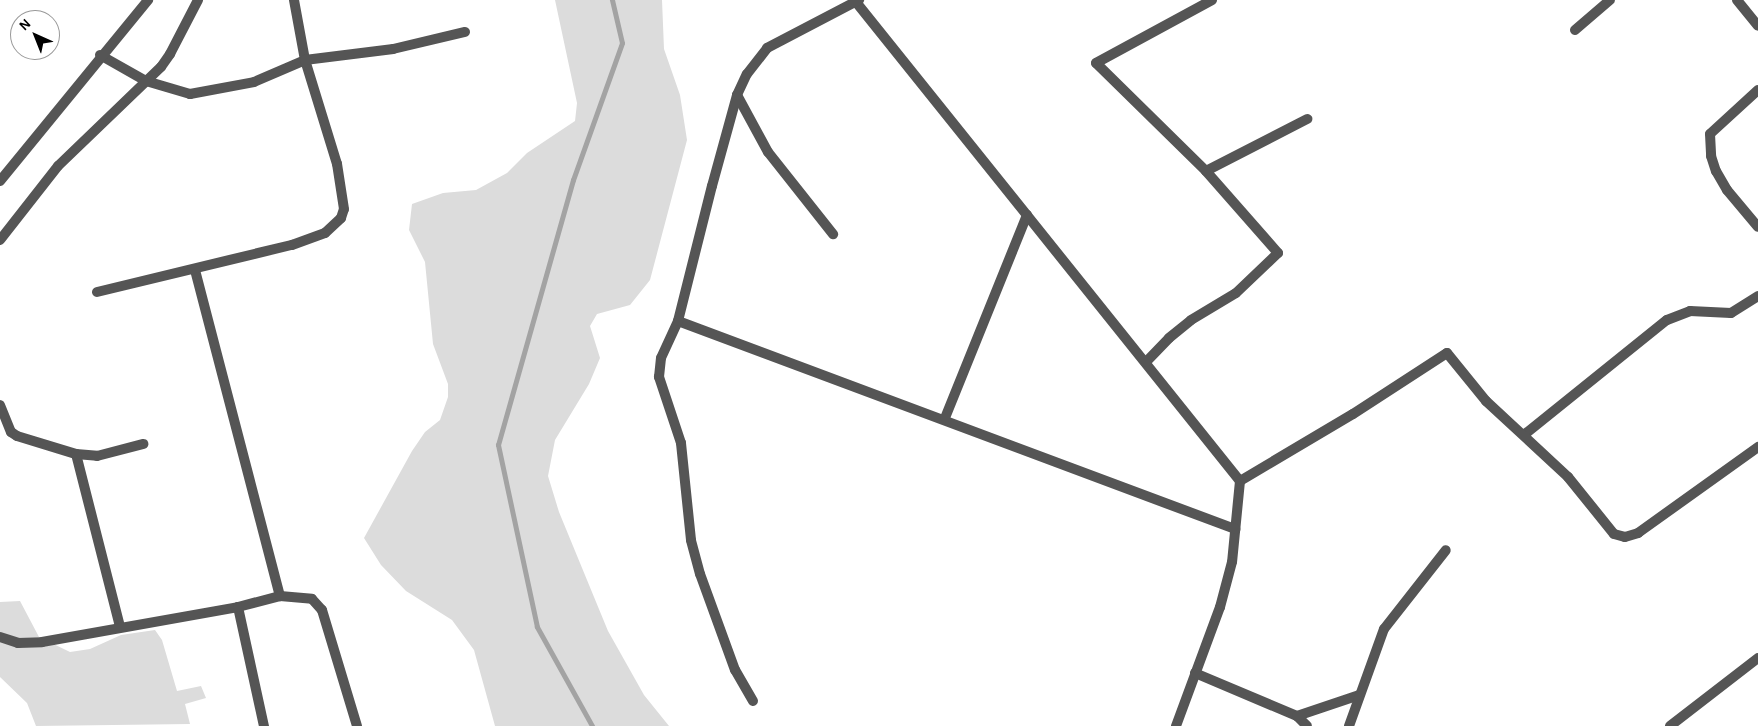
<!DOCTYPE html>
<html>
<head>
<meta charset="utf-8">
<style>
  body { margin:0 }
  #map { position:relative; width:1758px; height:726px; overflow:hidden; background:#fff; font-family:"Alegreya Sans",sans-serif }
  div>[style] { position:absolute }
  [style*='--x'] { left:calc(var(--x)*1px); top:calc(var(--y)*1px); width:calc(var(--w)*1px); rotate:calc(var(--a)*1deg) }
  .green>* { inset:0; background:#dcdcdc }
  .stream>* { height:4.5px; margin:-2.25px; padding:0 2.25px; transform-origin:2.25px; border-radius:2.25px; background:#a3a3a3 }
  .street>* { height:10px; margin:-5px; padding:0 5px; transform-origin:5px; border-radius:5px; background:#555 }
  span { translate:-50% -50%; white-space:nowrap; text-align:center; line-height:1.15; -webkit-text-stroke:4px #fff; paint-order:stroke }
  .north { position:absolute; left:10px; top:10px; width:50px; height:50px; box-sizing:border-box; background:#fff; border:1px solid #999; border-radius:50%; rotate:316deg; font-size:14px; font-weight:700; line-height:20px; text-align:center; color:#000 }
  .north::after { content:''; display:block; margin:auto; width:18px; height:22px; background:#000; clip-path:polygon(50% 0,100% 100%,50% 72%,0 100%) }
</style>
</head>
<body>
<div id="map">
  <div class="green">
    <i style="clip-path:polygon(555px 0,662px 0,664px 49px,680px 95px,687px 140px,650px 280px,630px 305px,597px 314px,590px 326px,600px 358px,589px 384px,555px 440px,548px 476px,559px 512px,608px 631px,644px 695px,669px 726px,495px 726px,474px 650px,452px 620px,406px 591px,381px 565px,364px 538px,412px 451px,425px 432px,440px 420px,448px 397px,448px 384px,433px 344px,425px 262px,409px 230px,412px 204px,443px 193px,476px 190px,507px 173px,527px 153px,575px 121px,577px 103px)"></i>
    <i style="clip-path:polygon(20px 601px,39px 637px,70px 652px,90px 649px,121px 635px,155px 630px,162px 640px,177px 691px,201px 686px,206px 698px,185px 704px,190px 724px,36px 726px,27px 703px,0 677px,0 602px)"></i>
  </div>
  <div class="stream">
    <i style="--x:592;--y:726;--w:113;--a:-119.1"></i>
    <i style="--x:537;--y:627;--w:186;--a:-102.1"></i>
    <i style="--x:498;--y:445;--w:275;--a:-74.2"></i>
    <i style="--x:573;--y:180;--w:145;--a:-70.3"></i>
    <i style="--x:622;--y:43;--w:44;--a:-103.1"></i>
  </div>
  <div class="street">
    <i style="--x:1737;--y:0;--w:33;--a:51"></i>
    <i style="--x:856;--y:2;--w:614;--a:51.28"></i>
    <i style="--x:1240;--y:481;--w:81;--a:95.6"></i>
    <i style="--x:1232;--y:562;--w:47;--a:104.9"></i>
    <i style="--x:1220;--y:607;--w:127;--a:110.3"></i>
    <i style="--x:1575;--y:30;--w:46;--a:-40.6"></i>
    <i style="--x:100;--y:55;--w:53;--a:29.5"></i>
    <i style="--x:146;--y:81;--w:46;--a:16.5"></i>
    <i style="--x:190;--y:94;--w:65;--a:-10.6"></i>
    <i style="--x:254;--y:82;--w:56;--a:-23.3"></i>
    <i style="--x:305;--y:60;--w:61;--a:-100.4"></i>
    <i style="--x:1758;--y:90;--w:65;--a:137.5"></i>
    <i style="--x:1710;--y:134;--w:22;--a:87"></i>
    <i style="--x:1711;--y:156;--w:16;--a:72"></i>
    <i style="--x:1716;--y:171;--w:22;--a:60"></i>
    <i style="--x:1727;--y:190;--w:48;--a:50"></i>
    <i style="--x:737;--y:95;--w:65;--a:61.5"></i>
    <i style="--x:768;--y:152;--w:105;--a:51.6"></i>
    <i style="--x:1206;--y:171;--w:114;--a:-27.2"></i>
    <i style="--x:0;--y:181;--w:234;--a:-50.7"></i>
    <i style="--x:0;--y:240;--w:94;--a:-51.9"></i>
    <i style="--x:58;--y:166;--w:143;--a:-43.9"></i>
    <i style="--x:161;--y:67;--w:16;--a:-55"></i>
    <i style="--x:170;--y:54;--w:61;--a:-62.6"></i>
    <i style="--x:195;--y:270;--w:337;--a:75.4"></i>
    <i style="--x:97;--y:292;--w:201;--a:-13.6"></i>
    <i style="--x:292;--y:245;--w:35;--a:-20"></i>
    <i style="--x:325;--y:233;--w:22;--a:-43"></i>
    <i style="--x:341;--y:218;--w:9;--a:-72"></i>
    <i style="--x:344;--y:209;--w:46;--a:-98.8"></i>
    <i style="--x:337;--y:164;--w:109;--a:-107.1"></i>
    <i style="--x:305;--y:60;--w:89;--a:-7.1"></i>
    <i style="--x:393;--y:49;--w:74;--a:-13.3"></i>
    <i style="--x:678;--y:321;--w:595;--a:20.48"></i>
    <i style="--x:1146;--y:362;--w:33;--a:-46"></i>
    <i style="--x:1169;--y:338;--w:28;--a:-39"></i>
    <i style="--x:1191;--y:320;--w:52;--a:-31"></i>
    <i style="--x:1236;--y:293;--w:58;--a:-43.6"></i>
    <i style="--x:1278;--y:253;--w:109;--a:-131.3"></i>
    <i style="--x:1206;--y:171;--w:154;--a:-135.5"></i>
    <i style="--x:1096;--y:63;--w:132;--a:-28.5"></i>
    <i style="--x:0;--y:405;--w:29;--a:68"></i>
    <i style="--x:11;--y:432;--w:7;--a:34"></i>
    <i style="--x:17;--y:436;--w:62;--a:17"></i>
    <i style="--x:76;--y:454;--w:21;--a:5"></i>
    <i style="--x:97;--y:456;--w:48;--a:-14.6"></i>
    <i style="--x:945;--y:418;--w:219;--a:-68"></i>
    <i style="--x:1525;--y:434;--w:182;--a:-38.8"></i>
    <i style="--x:1667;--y:320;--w:25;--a:-21"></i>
    <i style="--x:1690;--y:311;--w:41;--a:2.8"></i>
    <i style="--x:1731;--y:313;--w:32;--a:-32"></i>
    <i style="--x:76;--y:454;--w:178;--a:75.7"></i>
    <i style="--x:1240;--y:481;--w:131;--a:-30.7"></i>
    <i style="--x:1353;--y:414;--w:112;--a:-33"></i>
    <i style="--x:1447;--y:353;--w:62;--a:50.9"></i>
    <i style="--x:1486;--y:401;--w:112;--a:42.8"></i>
    <i style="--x:1568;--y:477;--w:73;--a:51.1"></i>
    <i style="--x:1614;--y:534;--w:11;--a:15"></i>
    <i style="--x:1625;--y:537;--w:14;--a:-17"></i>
    <i style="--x:1638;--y:533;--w:148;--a:-35.6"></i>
    <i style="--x:238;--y:607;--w:122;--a:77.7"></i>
    <i style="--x:0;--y:637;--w:19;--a:18"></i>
    <i style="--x:18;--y:643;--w:24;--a:-2"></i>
    <i style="--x:42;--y:642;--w:199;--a:-10.1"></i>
    <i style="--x:238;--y:607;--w:43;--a:-14.7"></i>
    <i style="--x:280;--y:596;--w:32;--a:5"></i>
    <i style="--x:312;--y:599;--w:15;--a:48"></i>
    <i style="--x:322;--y:610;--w:121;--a:73.2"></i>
    <i style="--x:1195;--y:673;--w:111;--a:22.9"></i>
    <i style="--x:1297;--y:716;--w:14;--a:45"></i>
    <i style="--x:753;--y:701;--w:36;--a:-120"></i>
    <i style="--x:735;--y:670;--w:102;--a:-110"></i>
    <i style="--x:700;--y:574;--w:35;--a:-105"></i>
    <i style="--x:691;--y:540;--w:98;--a:-95.9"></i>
    <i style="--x:681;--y:443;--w:70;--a:-108.4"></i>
    <i style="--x:659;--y:377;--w:19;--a:-84"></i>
    <i style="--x:661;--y:358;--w:41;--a:-65.3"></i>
    <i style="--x:678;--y:321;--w:139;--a:-75.9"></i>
    <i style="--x:712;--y:186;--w:94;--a:-74.6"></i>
    <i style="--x:737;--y:95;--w:23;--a:-65"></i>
    <i style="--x:747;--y:74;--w:33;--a:-52"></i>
    <i style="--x:767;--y:48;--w:104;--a:-27.6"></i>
    <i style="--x:1297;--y:716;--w:65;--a:-18.7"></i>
    <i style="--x:1349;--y:726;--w:103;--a:-70.2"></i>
    <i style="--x:1384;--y:629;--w:100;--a:-51.9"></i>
    <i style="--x:1670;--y:726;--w:111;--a:-37.7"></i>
  </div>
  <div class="north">N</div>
</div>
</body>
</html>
